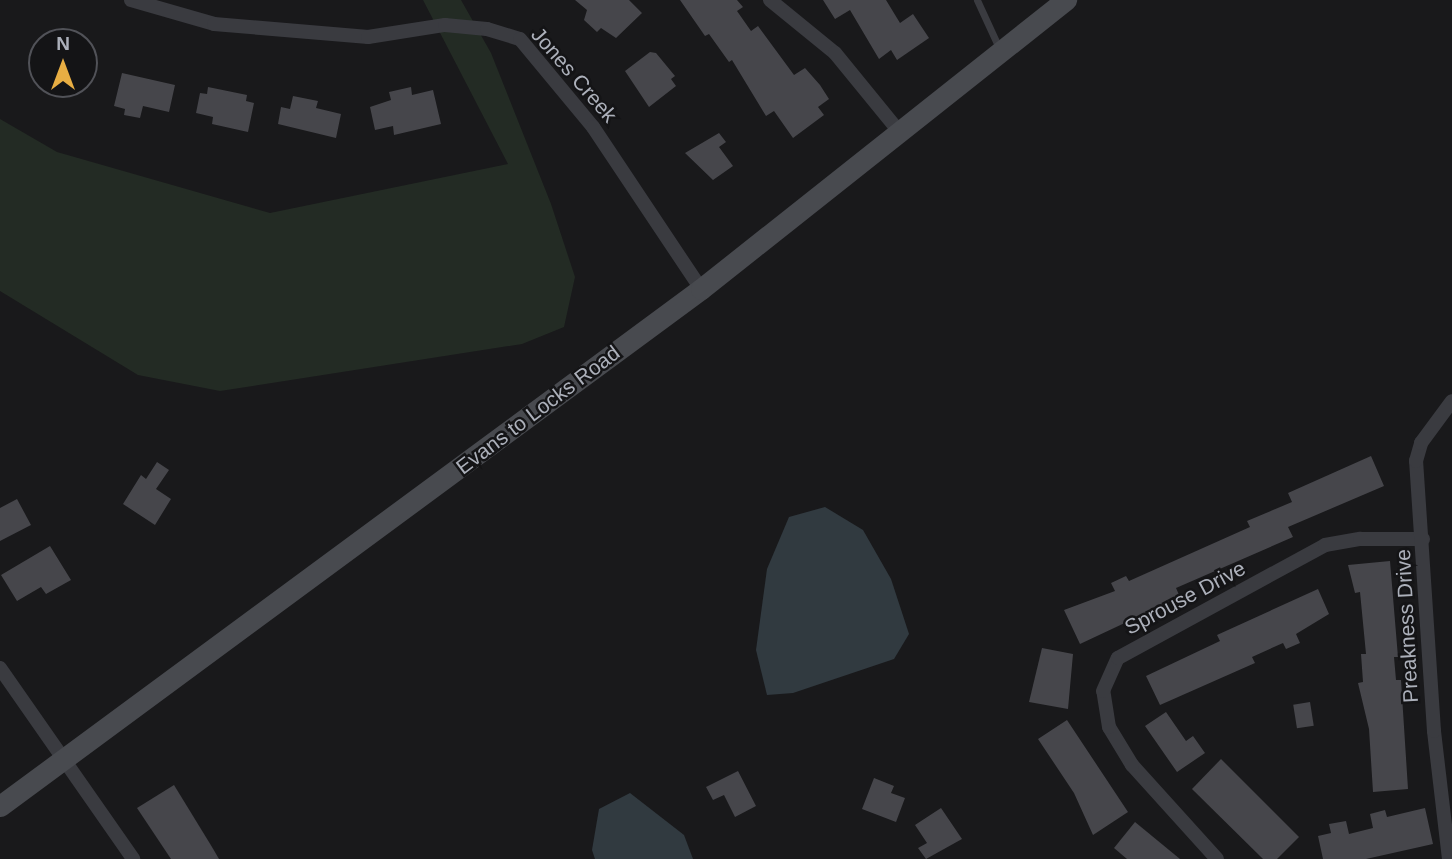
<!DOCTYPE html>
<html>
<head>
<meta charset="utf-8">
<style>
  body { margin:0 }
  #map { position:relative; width:1452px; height:859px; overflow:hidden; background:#19191b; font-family:Helvetica,sans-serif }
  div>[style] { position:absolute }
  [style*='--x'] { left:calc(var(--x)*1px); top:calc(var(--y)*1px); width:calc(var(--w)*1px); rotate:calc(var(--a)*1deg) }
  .green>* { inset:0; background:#232b24 }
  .water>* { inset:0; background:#313a40 }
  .building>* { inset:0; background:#46464b; transform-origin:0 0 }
  .lane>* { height:7px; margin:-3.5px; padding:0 3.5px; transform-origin:3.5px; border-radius:3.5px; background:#3a3b40 }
  .street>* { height:14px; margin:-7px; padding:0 7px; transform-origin:7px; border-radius:7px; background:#3a3b40 }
  .secondary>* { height:21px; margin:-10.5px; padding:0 10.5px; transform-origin:10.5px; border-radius:10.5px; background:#484a4f }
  span { translate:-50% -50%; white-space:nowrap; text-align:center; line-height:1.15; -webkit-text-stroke:5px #141416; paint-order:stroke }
  .street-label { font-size:21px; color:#acb0ba }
  .north { position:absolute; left:28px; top:28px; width:70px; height:70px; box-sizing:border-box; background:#141416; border:2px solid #515258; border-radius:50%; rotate:0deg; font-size:19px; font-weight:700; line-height:28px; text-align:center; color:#acb0ba }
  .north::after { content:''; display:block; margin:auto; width:24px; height:32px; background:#e8ae43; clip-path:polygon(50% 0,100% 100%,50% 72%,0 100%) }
</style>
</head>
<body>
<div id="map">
  <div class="green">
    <i style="clip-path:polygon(423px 0,461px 0,491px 53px,551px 204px,575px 277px,564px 327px,522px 344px,220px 391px,138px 375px,0 291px,0 119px,57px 152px,270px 213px,508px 164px)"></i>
  </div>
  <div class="water">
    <i style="clip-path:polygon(825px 507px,863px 530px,891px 579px,909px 634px,894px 659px,793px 693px,767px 695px,756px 650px,767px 569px,789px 517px)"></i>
    <i style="clip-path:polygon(630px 793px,684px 835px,693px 859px,595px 859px,592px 850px,599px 809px)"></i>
  </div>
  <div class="building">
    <i style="clip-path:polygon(575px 0,629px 0,642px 13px,616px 38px,601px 28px,597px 32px,584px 20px,587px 10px)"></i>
    <i style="clip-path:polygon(680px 0,737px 0,743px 7px,737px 11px,751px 31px,758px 26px,794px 75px,805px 68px,820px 85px,829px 99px,818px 107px,824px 115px,793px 138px,774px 111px,766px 116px,732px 60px,729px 62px,709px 34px,705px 36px)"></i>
    <i style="clip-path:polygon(823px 0,886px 0,900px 23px,913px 14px,929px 38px,897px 60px,891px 50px,879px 59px,850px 10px,835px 19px)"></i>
    <i style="clip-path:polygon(650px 52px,656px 53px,675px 76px,671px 79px,676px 86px,649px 107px,625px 71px)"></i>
    <i style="clip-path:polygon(122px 73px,175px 85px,169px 112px,143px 106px,140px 118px,124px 115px,125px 109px,114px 106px)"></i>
    <i style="clip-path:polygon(208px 87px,247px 95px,246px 101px,254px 103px,248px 132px,212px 124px,213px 117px,196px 113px,200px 93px,207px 94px)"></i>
    <i style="clip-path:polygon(411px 87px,412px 95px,433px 90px,441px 124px,394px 135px,393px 126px,375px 130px,370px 107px,391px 100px,389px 92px)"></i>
    <i style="clip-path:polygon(293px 96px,318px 101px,316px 108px,341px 114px,336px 138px,278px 124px,281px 107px,290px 109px)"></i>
    <i style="clip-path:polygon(719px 133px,726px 142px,719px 147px,733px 166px,713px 180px,685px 153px)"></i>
    <i style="clip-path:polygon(1371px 456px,1384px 486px,1288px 527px,1293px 537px,1176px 588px,1180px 597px,1080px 644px,1064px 610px,1115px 591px,1111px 583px,1126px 576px,1129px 581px,1250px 527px,1247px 521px,1292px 502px,1288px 493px)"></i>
    <i style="clip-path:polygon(157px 462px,169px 470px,156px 489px,171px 499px,155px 525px,123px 504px,141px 475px,146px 479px)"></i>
    <i style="clip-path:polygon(17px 499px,31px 525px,0 541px,0 508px)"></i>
    <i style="clip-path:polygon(50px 546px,71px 580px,46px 594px,41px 587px,17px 601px,1px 575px)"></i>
    <i style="clip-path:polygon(1390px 561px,1398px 657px,1394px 657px,1396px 680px,1401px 680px,1408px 789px,1373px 792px,1369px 729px,1358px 683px,1363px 682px,1361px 654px,1366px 654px,1360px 592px,1355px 593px,1348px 565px)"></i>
    <i style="clip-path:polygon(1318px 589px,1329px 614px,1296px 634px,1300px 643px,1286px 649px,1283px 643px,1252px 657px,1255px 663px,1160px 705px,1146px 676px,1220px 641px,1217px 635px)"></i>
    <i style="clip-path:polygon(1042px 648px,1073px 654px,1068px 709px,1029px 702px)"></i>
    <i style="left:1310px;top:702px;width:24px;height:17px;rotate:81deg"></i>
    <i style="clip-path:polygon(1166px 712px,1186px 741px,1193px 736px,1205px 753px,1177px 772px,1145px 726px)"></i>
    <i style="clip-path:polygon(1067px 720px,1128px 812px,1093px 835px,1074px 793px,1038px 739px)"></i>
    <i style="clip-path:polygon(1221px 759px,1299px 837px,1277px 859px,1263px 859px,1192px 789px)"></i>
    <i style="clip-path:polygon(738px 771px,756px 806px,735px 817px,724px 795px,713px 800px,706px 787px)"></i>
    <i style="clip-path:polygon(874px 778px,894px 786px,891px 793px,905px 798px,896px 822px,862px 809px)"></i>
    <i style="clip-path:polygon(174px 785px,212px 847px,219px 859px,171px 859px,137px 808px)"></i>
    <i style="clip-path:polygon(941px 808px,962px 839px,926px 859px,918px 848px,927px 843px,915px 825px)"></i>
    <i style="clip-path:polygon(1425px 808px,1433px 844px,1366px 859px,1323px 859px,1318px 836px,1331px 833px,1329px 824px,1346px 821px,1349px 834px,1373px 828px,1370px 814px,1385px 810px,1387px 817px)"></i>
    <i style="clip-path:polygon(1135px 822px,1180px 859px,1127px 859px,1114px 848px)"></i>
  </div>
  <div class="lane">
    <i style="--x:977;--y:0;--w:55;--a:65.3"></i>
  </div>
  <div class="street">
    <i style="--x:131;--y:0;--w:86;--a:16.1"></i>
    <i style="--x:214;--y:24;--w:155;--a:4.8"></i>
    <i style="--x:368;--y:37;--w:78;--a:-8.9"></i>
    <i style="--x:445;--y:25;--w:42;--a:5.4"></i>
    <i style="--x:487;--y:29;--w:34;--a:17"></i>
    <i style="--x:520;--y:39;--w:114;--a:50.3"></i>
    <i style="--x:593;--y:127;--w:195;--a:56.3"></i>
    <i style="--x:770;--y:0;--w:84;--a:39.2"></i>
    <i style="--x:835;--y:53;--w:98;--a:50.8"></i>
    <i style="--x:0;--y:668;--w:233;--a:55.1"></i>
    <i style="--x:1217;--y:859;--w:127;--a:-132.1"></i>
    <i style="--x:1132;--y:765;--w:44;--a:-121.2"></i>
    <i style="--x:1109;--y:727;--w:36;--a:-99"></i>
    <i style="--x:1103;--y:691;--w:36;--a:-66"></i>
    <i style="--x:1118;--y:658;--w:236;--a:-28.6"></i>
    <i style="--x:1325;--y:545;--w:36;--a:-10"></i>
    <i style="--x:1360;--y:539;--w:63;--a:0"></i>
    <i style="--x:1449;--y:859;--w:129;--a:-96.7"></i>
    <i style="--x:1434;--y:731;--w:271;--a:-93.8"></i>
    <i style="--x:1416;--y:461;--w:19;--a:-74"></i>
    <i style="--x:1421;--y:443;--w:52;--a:-53.6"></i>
  </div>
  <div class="secondary">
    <i style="--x:0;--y:806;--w:871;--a:-36.41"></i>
    <i style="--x:701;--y:289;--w:466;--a:-38.4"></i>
  </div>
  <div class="street-label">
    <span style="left:574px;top:75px;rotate:49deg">Jones Creek</span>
    <span style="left:538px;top:410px;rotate:-37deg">Evans to Locks Road</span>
    <span style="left:1185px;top:598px;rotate:-28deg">Sprouse Drive</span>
    <span style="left:1407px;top:626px;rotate:-93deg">Preakness Drive</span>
  </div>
  <div class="north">N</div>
</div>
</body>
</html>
